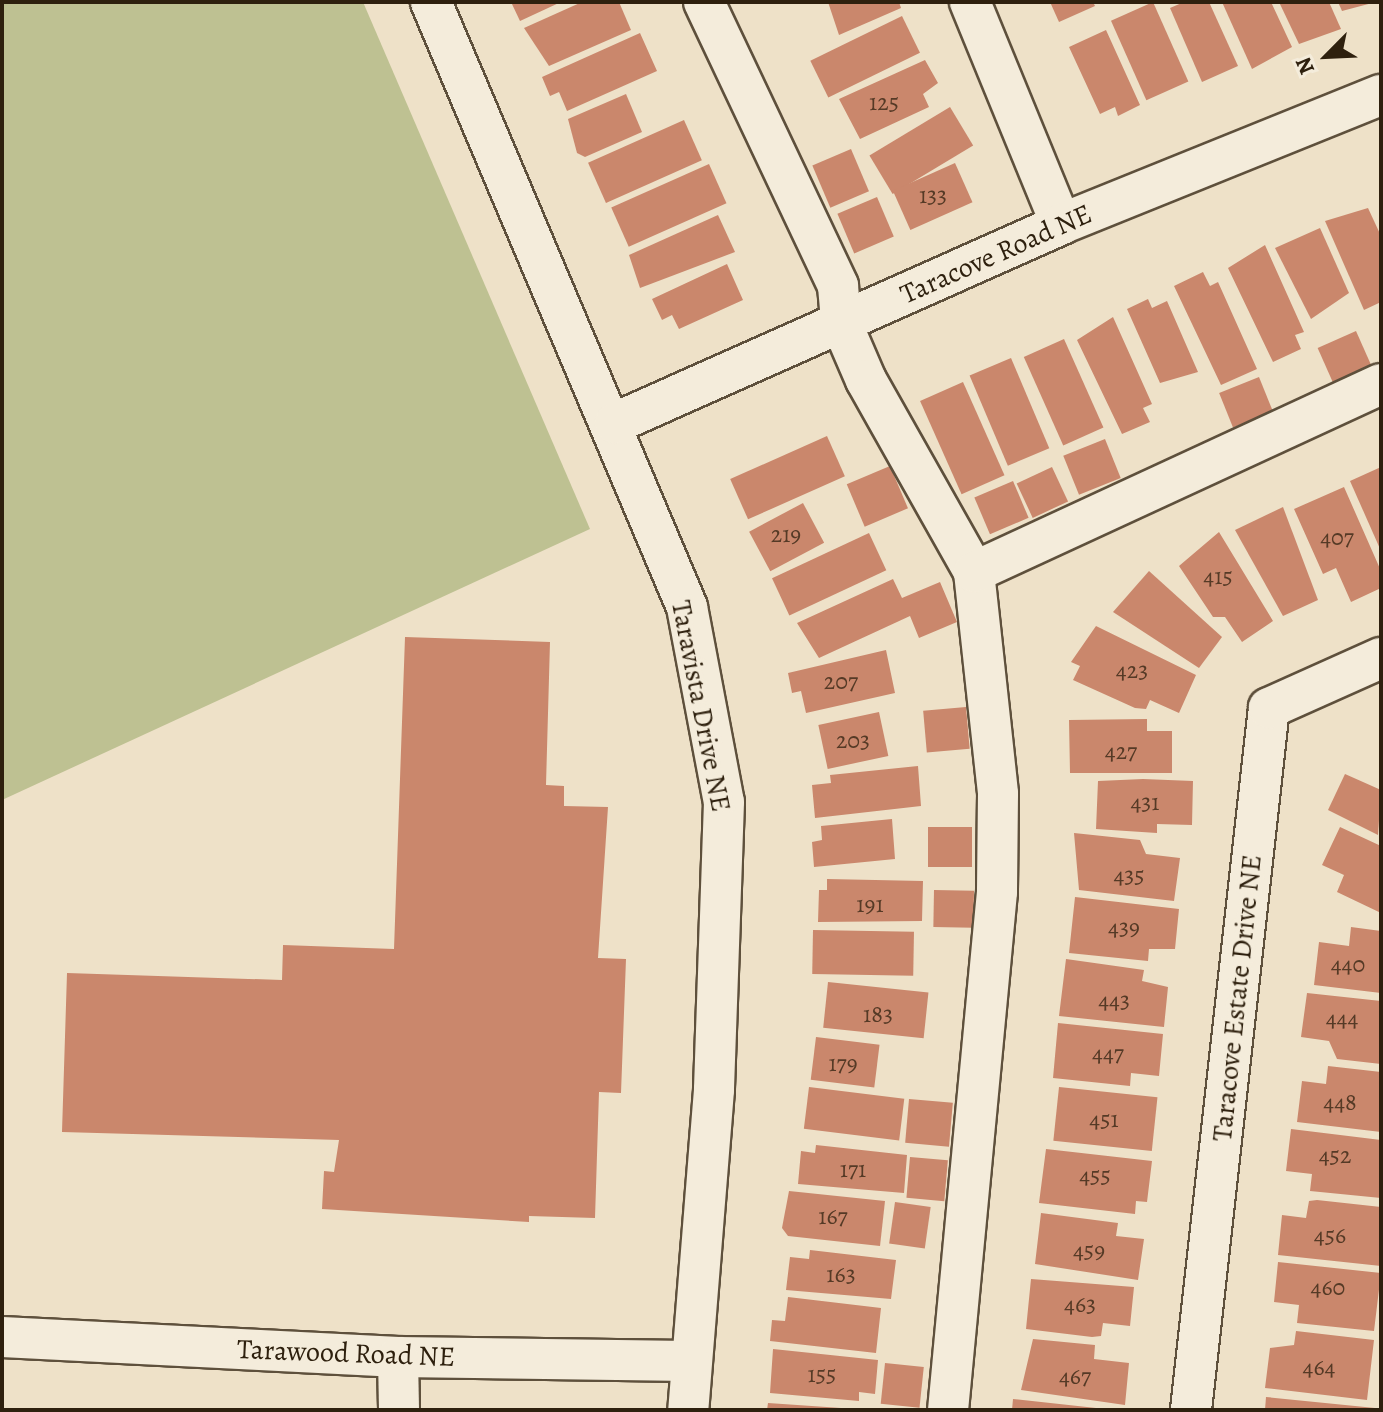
<!DOCTYPE html>
<html>
<head>
<meta charset="utf-8">
<style>
  body { margin:0 }
  #map { position:relative; width:1383px; height:1412px; overflow:hidden; background:#eee1c8; font-family:Alegreya,serif }
  div>[style] { position:absolute }
  [style*='--x'] { left:calc(var(--x)*1px); top:calc(var(--y)*1px); width:calc(var(--w)*1px); rotate:calc(var(--a)*1deg) }
  .green>* { inset:0; background:#bec192 }
  .building>* { inset:0; background:#ca876c; transform-origin:0 0 }
  .roads { filter:drop-shadow(2px 0 #5e503c) drop-shadow(-2px 0 #5e503c) drop-shadow(0 2px #5e503c) drop-shadow(0 -2px #5e503c) }
  .minor>* { height:40px; margin:-20px; padding:0 20px; transform-origin:20px; border-radius:20px; background:#f4ecdb }
  span { translate:-50% -50%; white-space:nowrap; text-align:center; line-height:1.15; -webkit-text-stroke:8px #f4ecdb; paint-order:stroke }
  .number-label { font-size:24px; color:#553a26 }
  .number-label span { -webkit-text-stroke-width:0 }
  .street-label { font-size:28px; color:#2e200e }
  .frame { position:absolute; inset:0; border:4px solid #2e200e; pointer-events:none }
  .north { position:absolute; left:1287px; top:16px; width:80px; height:80px; -webkit-text-stroke:6px #f4ecdb; paint-order:stroke; rotate:246deg; font-size:22px; font-weight:700; line-height:32px; text-align:center; color:#2e200e }
  .north::after { content:''; display:block; margin:auto; width:28px; height:36px; background:#2e200e; clip-path:polygon(50% 0,100% 100%,50% 72%,0 100%) }
</style>
</head>
<body>
<div id="map">
  <div class="green">
    <i style="clip-path:polygon(2px 2px,363px 2px,590px 529px,2px 800px)"></i>
  </div>
  <div class="building">
    <i style="clip-path:polygon(511px 2px,561px 2px,520px 21px)"></i>
    <i style="clip-path:polygon(582px 2px,619px 2px,631px 30px,549px 66px,524px 28px)"></i>
    <i style="clip-path:polygon(828px 2px,899px 2px,901px 8px,839px 35px)"></i>
    <i style="clip-path:polygon(1050px 2px,1093px 2px,1095px 6px,1059px 22px)"></i>
    <i style="left:1153px;top:2px;width:87px;height:46px;rotate:66deg"></i>
    <i style="clip-path:polygon(1184px 2px,1209px 2px,1238px 66px,1202px 82px,1170px 8px)"></i>
    <i style="clip-path:polygon(1222px 2px,1271px 2px,1292px 47px,1252px 69px)"></i>
    <i style="clip-path:polygon(1279px 2px,1329px 2px,1341px 29px,1299px 44px)"></i>
    <i style="clip-path:polygon(1338px 2px,1376px 2px,1342px 11px)"></i>
    <i style="left:902px;top:16px;width:41px;height:102px;rotate:64deg"></i>
    <i style="clip-path:polygon(1106px 30px,1140px 105px,1118px 116px,1115px 107px,1100px 114px,1069px 47px)"></i>
    <i style="clip-path:polygon(640px 33px,657px 71px,567px 111px,559px 92px,550px 96px,542px 77px)"></i>
    <i style="clip-path:polygon(925px 60px,938px 83px,923px 94px,929px 107px,860px 139px,839px 99px)"></i>
    <i style="clip-path:polygon(626px 94px,642px 132px,585px 157px,577px 153px,568px 119px)"></i>
    <i style="left:950px;top:107px;width:45px;height:94px;rotate:59deg"></i>
    <i style="left:684px;top:120px;width:44px;height:105px;rotate:66deg"></i>
    <i style="left:851px;top:149px;width:46px;height:42px;rotate:67deg"></i>
    <i style="left:955px;top:163px;width:43px;height:68px;rotate:66deg"></i>
    <i style="left:709px;top:164px;width:43px;height:107px;rotate:66deg"></i>
    <i style="left:877px;top:197px;width:43px;height:43px;rotate:67deg"></i>
    <i style="clip-path:polygon(1368px 208px,1381px 236px,1381px 302px,1364px 310px,1325px 221px)"></i>
    <i style="clip-path:polygon(718px 215px,735px 252px,640px 288px,629px 255px)"></i>
    <i style="clip-path:polygon(1320px 228px,1349px 293px,1311px 319px,1275px 248px)"></i>
    <i style="clip-path:polygon(1265px 245px,1304px 332px,1295px 335px,1301px 349px,1273px 362px,1228px 268px)"></i>
    <i style="clip-path:polygon(727px 264px,743px 300px,679px 329px,672px 315px,662px 320px,652px 299px)"></i>
    <i style="clip-path:polygon(1203px 272px,1210px 286px,1218px 282px,1257px 369px,1221px 385px,1174px 286px)"></i>
    <i style="clip-path:polygon(1148px 299px,1152px 308px,1167px 301px,1198px 372px,1160px 383px,1127px 309px)"></i>
    <i style="clip-path:polygon(1113px 317px,1152px 404px,1143px 408px,1150px 422px,1122px 434px,1077px 340px)"></i>
    <i style="left:1356px;top:331px;width:39px;height:42px;rotate:66deg"></i>
    <i style="left:1064px;top:339px;width:97px;height:44px;rotate:66deg"></i>
    <i style="left:1011px;top:358px;width:98px;height:45px;rotate:67deg"></i>
    <i style="left:1259px;top:377px;width:37px;height:43px;rotate:68deg"></i>
    <i style="left:963px;top:382px;width:102px;height:47px;rotate:66deg"></i>
    <i style="left:827px;top:436px;width:44px;height:106px;rotate:66deg"></i>
    <i style="left:1105px;top:439px;width:42px;height:45px;rotate:68deg"></i>
    <i style="left:890px;top:466px;width:46px;height:47px;rotate:67deg"></i>
    <i style="left:1052px;top:467px;width:38px;height:39px;rotate:65deg"></i>
    <i style="clip-path:polygon(1381px 467px,1381px 551px,1350px 481px)"></i>
    <i style="left:1013px;top:481px;width:40px;height:42px;rotate:67deg"></i>
    <i style="clip-path:polygon(1344px 487px,1381px 571px,1381px 588px,1351px 602px,1336px 568px,1323px 574px,1294px 509px)"></i>
    <i style="left:803px;top:503px;width:45px;height:61px;rotate:62deg"></i>
    <i style="clip-path:polygon(1283px 507px,1318px 600px,1283px 616px,1235px 530px)"></i>
    <i style="clip-path:polygon(1219px 532px,1273px 621px,1242px 642px,1225px 617px,1213px 617px,1179px 566px)"></i>
    <i style="left:869px;top:533px;width:41px;height:107px;rotate:65deg"></i>
    <i style="clip-path:polygon(1149px 571px,1222px 637px,1199px 668px,1113px 612px)"></i>
    <i style="clip-path:polygon(893px 579px,902px 598px,940px 582px,957px 622px,919px 638px,910px 616px,819px 658px,797px 623px)"></i>
    <i style="clip-path:polygon(1096px 626px,1196px 675px,1179px 713px,1150px 700px,1146px 709px,1135px 708px,1073px 680px,1080px 666px,1071px 662px)"></i>
    <i style="clip-path:polygon(405px 637px,550px 642px,546px 785px,564px 786px,564px 806px,608px 807px,598px 958px,626px 959px,621px 1093px,599px 1092px,595px 1218px,529px 1216px,529px 1222px,322px 1209px,324px 1171px,334px 1172px,339px 1140px,62px 1132px,67px 973px,282px 980px,283px 945px,394px 949px)"></i>
    <i style="clip-path:polygon(886px 650px,895px 693px,806px 713px,801px 691px,792px 693px,788px 673px)"></i>
    <i style="left:966px;top:707px;width:42px;height:43px;rotate:85deg"></i>
    <i style="left:879px;top:712px;width:45px;height:62px;rotate:78deg"></i>
    <i style="clip-path:polygon(1147px 719px,1147px 731px,1172px 731px,1172px 773px,1070px 773px,1069px 720px)"></i>
    <i style="clip-path:polygon(918px 766px,921px 806px,815px 818px,812px 785px,831px 783px,830px 775px)"></i>
    <i style="clip-path:polygon(1345px 774px,1381px 790px,1378px 835px,1328px 810px)"></i>
    <i style="clip-path:polygon(1143px 779px,1193px 781px,1192px 825px,1157px 824px,1157px 833px,1096px 829px,1098px 781px)"></i>
    <i style="clip-path:polygon(892px 819px,895px 859px,814px 867px,812px 842px,822px 840px,821px 826px)"></i>
    <i style="left:928px;top:827px;width:44px;height:40px"></i>
    <i style="clip-path:polygon(1340px 827px,1381px 846px,1381px 913px,1337px 892px,1344px 875px,1322px 865px)"></i>
    <i style="clip-path:polygon(1074px 833px,1140px 840px,1146px 854px,1180px 858px,1174px 901px,1079px 890px)"></i>
    <i style="clip-path:polygon(827px 879px,923px 881px,922px 921px,818px 922px,819px 890px,827px 890px)"></i>
    <i style="left:934px;top:890px;width:40px;height:37px;rotate:1deg"></i>
    <i style="clip-path:polygon(1075px 897px,1179px 909px,1175px 949px,1149px 949px,1148px 961px,1069px 953px)"></i>
    <i style="clip-path:polygon(1351px 927px,1381px 931px,1381px 993px,1314px 985px,1319px 942px,1349px 946px)"></i>
    <i style="left:813px;top:930px;width:101px;height:44px;rotate:1deg"></i>
    <i style="clip-path:polygon(1066px 959px,1144px 970px,1142px 981px,1168px 987px,1164px 1027px,1059px 1016px)"></i>
    <i style="left:828px;top:982px;width:101px;height:46px;rotate:6deg"></i>
    <i style="clip-path:polygon(1307px 993px,1381px 1001px,1381px 1064px,1337px 1059px,1329px 1041px,1301px 1037px)"></i>
    <i style="clip-path:polygon(1058px 1023px,1163px 1034px,1159px 1076px,1131px 1073px,1130px 1086px,1053px 1078px)"></i>
    <i style="left:816px;top:1037px;width:64px;height:43px;rotate:7deg"></i>
    <i style="clip-path:polygon(1328px 1066px,1381px 1072px,1381px 1132px,1297px 1122px,1302px 1081px,1326px 1084px)"></i>
    <i style="left:809px;top:1087px;width:96px;height:42px;rotate:7deg"></i>
    <i style="left:1059px;top:1087px;width:99px;height:54px;rotate:6deg"></i>
    <i style="left:909px;top:1099px;width:44px;height:44px;rotate:5deg"></i>
    <i style="clip-path:polygon(1291px 1129px,1381px 1140px,1381px 1198px,1310px 1191px,1312px 1174px,1286px 1171px)"></i>
    <i style="clip-path:polygon(816px 1145px,907px 1155px,904px 1193px,798px 1184px,801px 1151px,815px 1153px)"></i>
    <i style="clip-path:polygon(1046px 1149px,1152px 1161px,1147px 1202px,1136px 1201px,1135px 1214px,1039px 1203px)"></i>
    <i style="left:910px;top:1157px;width:38px;height:41px;rotate:5deg"></i>
    <i style="clip-path:polygon(789px 1191px,885px 1201px,880px 1246px,788px 1236px,782px 1228px)"></i>
    <i style="clip-path:polygon(1317px 1200px,1381px 1207px,1381px 1266px,1278px 1255px,1282px 1215px,1306px 1218px,1309px 1201px)"></i>
    <i style="left:895px;top:1202px;width:36px;height:42px;rotate:8deg"></i>
    <i style="clip-path:polygon(1041px 1213px,1118px 1223px,1116px 1236px,1144px 1239px,1138px 1280px,1035px 1264px)"></i>
    <i style="clip-path:polygon(810px 1250px,896px 1260px,891px 1299px,786px 1290px,790px 1257px,809px 1259px)"></i>
    <i style="clip-path:polygon(1278px 1262px,1381px 1273px,1374px 1331px,1297px 1323px,1299px 1305px,1274px 1302px)"></i>
    <i style="clip-path:polygon(1031px 1279px,1134px 1287px,1130px 1326px,1103px 1323px,1101px 1336px,1092px 1337px,1026px 1329px)"></i>
    <i style="clip-path:polygon(788px 1297px,881px 1308px,876px 1353px,770px 1341px,772px 1320px,785px 1321px)"></i>
    <i style="clip-path:polygon(1296px 1331px,1374px 1340px,1367px 1400px,1265px 1388px,1270px 1348px,1294px 1345px)"></i>
    <i style="clip-path:polygon(1033px 1339px,1095px 1345px,1094px 1359px,1129px 1363px,1125px 1405px,1021px 1390px)"></i>
    <i style="clip-path:polygon(773px 1349px,878px 1360px,875px 1394px,859px 1392px,859px 1401px,770px 1393px)"></i>
    <i style="left:885px;top:1363px;width:39px;height:41px;rotate:6deg"></i>
    <i style="clip-path:polygon(1266px 1397px,1375px 1408px,1375px 1410px,1265px 1410px)"></i>
    <i style="clip-path:polygon(1013px 1399px,1096px 1408px,1096px 1410px,1012px 1410px)"></i>
    <i style="clip-path:polygon(768px 1403px,841px 1408px,841px 1410px,767px 1410px)"></i>
  </div>
  <div class="roads">
    <div class="minor">
      <i style="--x:431;--y:2;--w:657;--a:67.06"></i>
      <i style="--x:687;--y:607;--w:198;--a:79.3"></i>
      <i style="--x:724;--y:802;--w:288;--a:92"></i>
      <i style="--x:714;--y:1090;--w:321;--a:94.6"></i>
      <i style="--x:704;--y:2;--w:314;--a:64.7"></i>
      <i style="--x:838;--y:286;--w:36;--a:85"></i>
      <i style="--x:841;--y:322;--w:63;--a:66.7"></i>
      <i style="--x:866;--y:380;--w:220;--a:60.6"></i>
      <i style="--x:974;--y:572;--w:223;--a:83.8"></i>
      <i style="--x:998;--y:794;--w:98;--a:90.6"></i>
      <i style="--x:997;--y:892;--w:520;--a:95.4"></i>
      <i style="--x:970;--y:2;--w:240;--a:67.7"></i>
      <i style="--x:615;--y:423;--w:488;--a:-24"></i>
      <i style="--x:1061;--y:224;--w:345;--a:-22"></i>
      <i style="--x:974;--y:572;--w:448;--a:-24.8"></i>
      <i style="--x:2;--y:1337;--w:397;--a:2.9"></i>
      <i style="--x:398;--y:1357;--w:291;--a:0.8"></i>
      <i style="--x:398;--y:1357;--w:53;--a:88.9"></i>
      <i style="--x:1191;--y:1410;--w:706;--a:-83.66"></i>
      <i style="--x:1269;--y:708;--w:123;--a:-24.1"></i>
    </div>
  </div>
  <div class="number-label">
    <span style="left:884px;top:103px">125</span>
    <span style="left:933px;top:196px">133</span>
    <span style="left:786px;top:535px">219</span>
    <span style="left:1337px;top:538px">407</span>
    <span style="left:1218px;top:577px">415</span>
    <span style="left:1132px;top:671px">423</span>
    <span style="left:841px;top:682px">207</span>
    <span style="left:853px;top:741px">203</span>
    <span style="left:1121px;top:752px">427</span>
    <span style="left:1145px;top:803px">431</span>
    <span style="left:1129px;top:876px">435</span>
    <span style="left:870px;top:905px">191</span>
    <span style="left:1124px;top:928px">439</span>
    <span style="left:1348px;top:965px">440</span>
    <span style="left:1114px;top:1001px">443</span>
    <span style="left:878px;top:1015px">183</span>
    <span style="left:1342px;top:1019px">444</span>
    <span style="left:1108px;top:1054px">447</span>
    <span style="left:843px;top:1064px">179</span>
    <span style="left:1340px;top:1103px">448</span>
    <span style="left:1104px;top:1120px">451</span>
    <span style="left:1335px;top:1156px">452</span>
    <span style="left:853px;top:1170px">171</span>
    <span style="left:1095px;top:1176px">455</span>
    <span style="left:833px;top:1217px">167</span>
    <span style="left:1330px;top:1236px">456</span>
    <span style="left:1089px;top:1251px">459</span>
    <span style="left:841px;top:1275px">163</span>
    <span style="left:1328px;top:1288px">460</span>
    <span style="left:1080px;top:1305px">463</span>
    <span style="left:1319px;top:1368px">464</span>
    <span style="left:822px;top:1375px">155</span>
    <span style="left:1075px;top:1377px">467</span>
  </div>
  <div class="street-label">
    <span style="left:996px;top:254px;rotate:-24deg">Taracove Road NE</span>
    <span style="left:701px;top:706px;rotate:79deg">Taravista Drive NE</span>
    <span style="left:1237px;top:998px;rotate:-84deg">Taracove Estate Drive NE</span>
    <span style="left:346px;top:1353px;rotate:2deg">Tarawood Road NE</span>
  </div>
  <div class="frame"></div>
  <div class="north">N</div>
</div>
</body>
</html>
